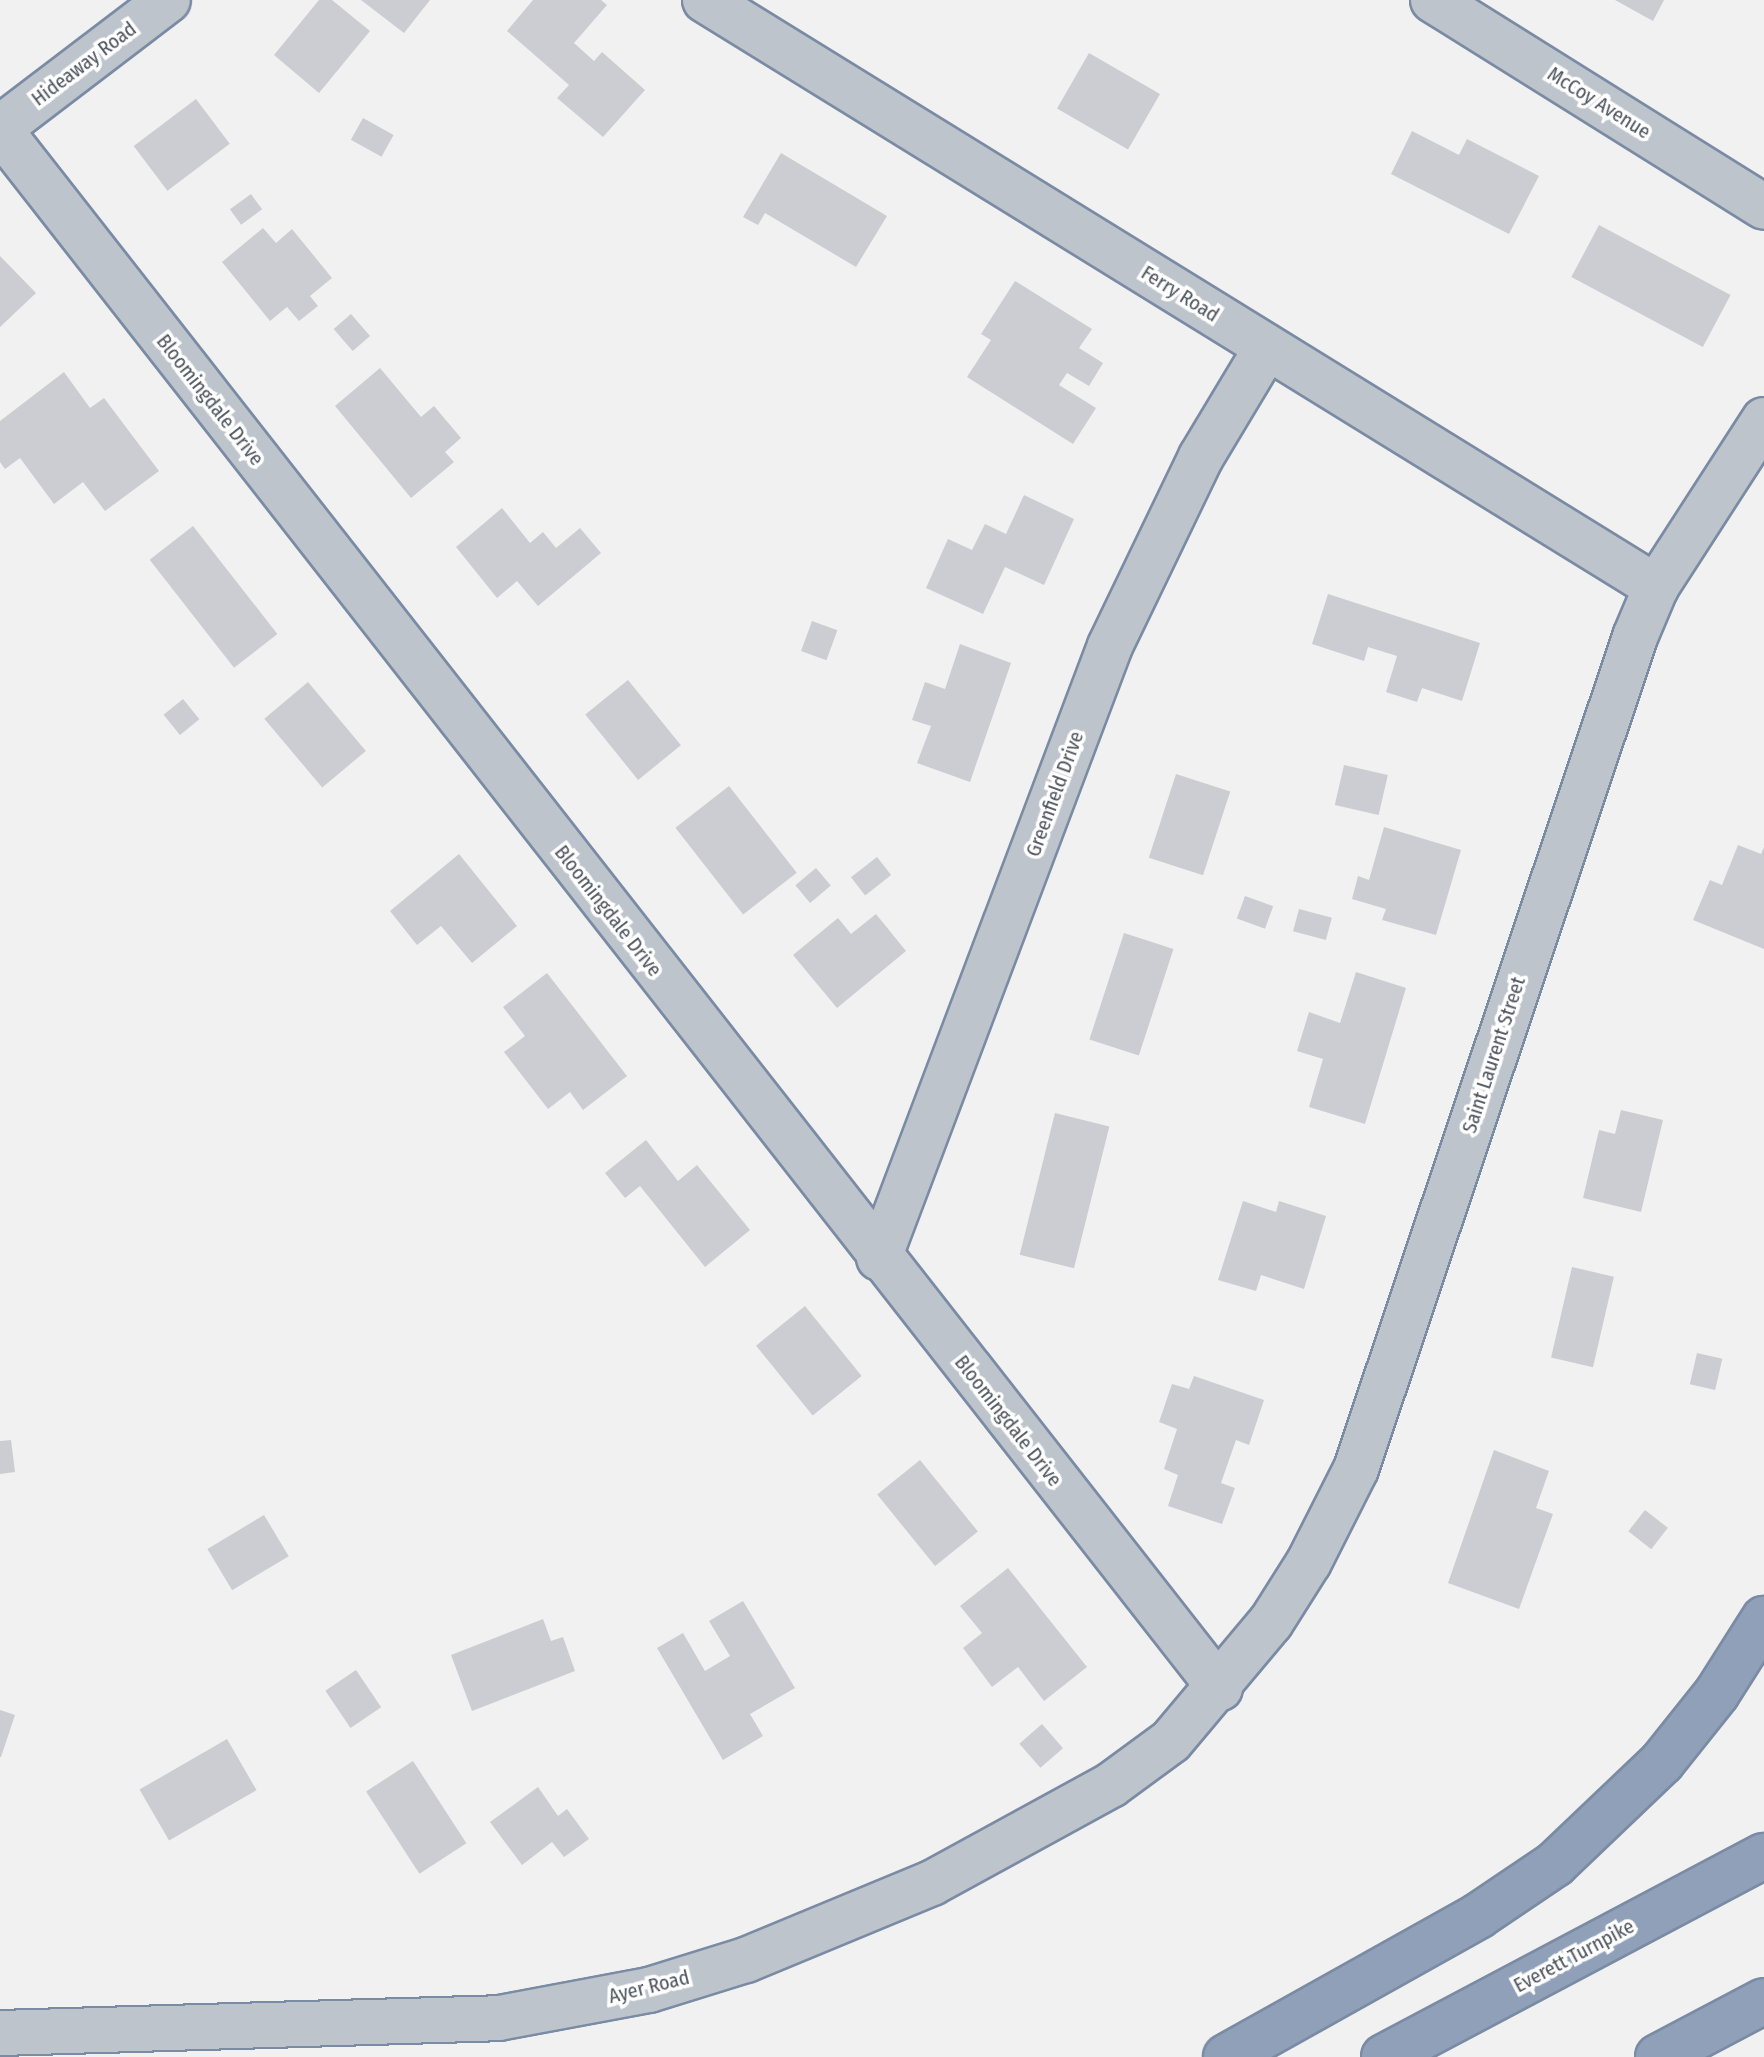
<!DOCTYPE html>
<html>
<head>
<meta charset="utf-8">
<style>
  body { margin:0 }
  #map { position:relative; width:1764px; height:2057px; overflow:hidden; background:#f2f1f1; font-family:"Fira Sans Condensed",sans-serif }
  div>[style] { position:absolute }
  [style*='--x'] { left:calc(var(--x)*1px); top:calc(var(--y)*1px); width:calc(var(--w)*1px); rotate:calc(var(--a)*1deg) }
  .building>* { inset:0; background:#cbcdd2; transform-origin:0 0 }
  .roads { filter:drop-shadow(2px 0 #7a8ba4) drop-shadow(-2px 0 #7a8ba4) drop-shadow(0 2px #7a8ba4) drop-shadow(0 -2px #7a8ba4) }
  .street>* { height:44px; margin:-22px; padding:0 22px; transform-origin:22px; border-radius:22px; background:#bec4cb }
  .highway>* { height:44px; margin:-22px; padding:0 22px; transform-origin:22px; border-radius:22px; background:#8fa0b8 }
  span { translate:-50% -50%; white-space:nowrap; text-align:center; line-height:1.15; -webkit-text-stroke:7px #fff; paint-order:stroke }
  .street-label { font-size:20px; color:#4b525b }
</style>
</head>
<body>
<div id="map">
  <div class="building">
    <i style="clip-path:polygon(319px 0,332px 0,370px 31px,319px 93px,274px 55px)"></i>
    <i style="clip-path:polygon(361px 0,430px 0,404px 33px)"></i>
    <i style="clip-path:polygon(533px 0,601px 0,607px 5px,574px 43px,594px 61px,602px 52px,645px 90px,603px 137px,557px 98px,569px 85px,507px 31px)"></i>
    <i style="clip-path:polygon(1615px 0,1664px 0,1653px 21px)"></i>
    <i style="left:1089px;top:53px;width:82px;height:64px;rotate:30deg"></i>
    <i style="left:196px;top:99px;width:56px;height:78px;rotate:53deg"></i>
    <i style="left:363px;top:118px;width:35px;height:25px;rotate:29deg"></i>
    <i style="clip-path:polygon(1412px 131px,1459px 155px,1467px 139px,1539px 176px,1509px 234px,1391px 174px)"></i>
    <i style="clip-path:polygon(781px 153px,887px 216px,856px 267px,765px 213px,758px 225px,743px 217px)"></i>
    <i style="left:251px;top:194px;width:19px;height:26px;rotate:54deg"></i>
    <i style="left:1599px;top:225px;width:149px;height:59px;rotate:28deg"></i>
    <i style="clip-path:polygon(263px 228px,276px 243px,292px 229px,332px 278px,310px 296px,318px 306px,299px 321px,287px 307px,270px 321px,222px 262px)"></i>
    <i style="clip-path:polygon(0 256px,36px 293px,0 327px)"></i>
    <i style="clip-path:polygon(1015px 281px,1092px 329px,1079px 348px,1103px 363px,1089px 386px,1067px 373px,1059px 385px,1096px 408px,1073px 444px,967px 377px,991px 340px,981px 334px)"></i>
    <i style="left:351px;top:314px;width:29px;height:23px;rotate:49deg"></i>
    <i style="clip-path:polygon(380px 368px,421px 417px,434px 406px,461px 438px,445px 452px,454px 462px,411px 498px,335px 406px)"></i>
    <i style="clip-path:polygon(64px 372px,90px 408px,104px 398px,159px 471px,105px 511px,83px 482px,54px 504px,20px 458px,5px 469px,0 462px,0 421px)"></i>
    <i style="clip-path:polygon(1024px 495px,1074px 519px,1044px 585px,1005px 567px,983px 614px,926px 588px,948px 539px,972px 550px,985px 524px,1006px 534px)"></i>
    <i style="clip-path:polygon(502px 508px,530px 543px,543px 532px,556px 548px,580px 528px,601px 553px,538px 606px,517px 581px,497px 598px,456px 547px)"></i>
    <i style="left:193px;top:526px;width:137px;height:55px;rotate:52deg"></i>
    <i style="clip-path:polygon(1328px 594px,1480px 643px,1462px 701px,1422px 688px,1417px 702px,1386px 692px,1397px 656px,1368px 647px,1364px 661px,1312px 644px)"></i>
    <i style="left:812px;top:621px;width:27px;height:32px;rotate:20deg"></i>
    <i style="clip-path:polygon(960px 644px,1011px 663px,970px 782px,917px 763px,931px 726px,912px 720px,925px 682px,945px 689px)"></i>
    <i style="left:628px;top:680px;width:84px;height:55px;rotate:51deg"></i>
    <i style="left:308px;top:682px;width:90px;height:57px;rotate:50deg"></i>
    <i style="left:183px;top:699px;width:26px;height:25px;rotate:51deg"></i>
    <i style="left:1344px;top:765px;width:45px;height:41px;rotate:13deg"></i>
    <i style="left:1176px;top:774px;width:57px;height:88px;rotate:18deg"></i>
    <i style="left:729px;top:786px;width:110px;height:68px;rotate:52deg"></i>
    <i style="clip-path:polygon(1384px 827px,1461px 850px,1436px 935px,1382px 920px,1386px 909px,1352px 899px,1358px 876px,1369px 880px)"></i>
    <i style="clip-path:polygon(1738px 845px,1761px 854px,1764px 847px,1764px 949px,1693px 920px,1710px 880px,1722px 885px)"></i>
    <i style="clip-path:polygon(459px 854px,517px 926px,472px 963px,441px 926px,417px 945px,390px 911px)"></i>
    <i style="left:877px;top:857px;width:23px;height:33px;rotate:52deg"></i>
    <i style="left:816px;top:868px;width:23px;height:27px;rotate:50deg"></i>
    <i style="left:1245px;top:896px;width:30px;height:24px;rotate:20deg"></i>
    <i style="left:1299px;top:909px;width:34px;height:23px;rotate:15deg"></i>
    <i style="clip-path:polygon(876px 914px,906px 951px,837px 1008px,793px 955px,838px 918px,851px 934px)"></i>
    <i style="left:1124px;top:933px;width:52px;height:112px;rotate:18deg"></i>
    <i style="clip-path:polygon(1356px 972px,1406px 988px,1365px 1124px,1309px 1107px,1323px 1059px,1297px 1051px,1309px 1012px,1340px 1023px)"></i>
    <i style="clip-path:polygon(547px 973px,627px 1076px,583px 1110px,570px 1092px,548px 1109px,504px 1052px,525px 1036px,503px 1007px)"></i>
    <i style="clip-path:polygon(1621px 1110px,1663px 1120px,1641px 1212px,1583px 1198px,1599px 1130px,1615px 1134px)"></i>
    <i style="left:1055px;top:1113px;width:56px;height:146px;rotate:14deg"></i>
    <i style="clip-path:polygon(646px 1140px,678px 1181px,697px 1165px,750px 1230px,705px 1267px,640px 1186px,625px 1198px,605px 1173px)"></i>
    <i style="clip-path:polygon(1243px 1201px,1276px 1212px,1279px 1201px,1326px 1216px,1304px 1289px,1261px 1275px,1256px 1291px,1218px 1280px)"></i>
    <i style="left:1572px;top:1267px;width:43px;height:93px;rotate:13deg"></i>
    <i style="left:805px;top:1306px;width:90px;height:63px;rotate:51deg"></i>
    <i style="left:1697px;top:1353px;width:26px;height:32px;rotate:13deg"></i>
    <i style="clip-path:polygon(1194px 1376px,1264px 1400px,1249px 1445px,1236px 1440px,1221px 1483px,1235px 1488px,1222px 1524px,1168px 1506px,1178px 1475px,1164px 1469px,1177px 1429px,1159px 1422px,1172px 1384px,1189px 1389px)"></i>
    <i style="clip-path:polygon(11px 1440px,15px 1472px,0 1474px,0 1441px)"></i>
    <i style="clip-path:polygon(1494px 1450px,1549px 1471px,1536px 1508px,1553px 1514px,1519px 1609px,1448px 1583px)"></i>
    <i style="left:920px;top:1460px;width:92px;height:55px;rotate:51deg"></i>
    <i style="left:1645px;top:1510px;width:29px;height:27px;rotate:38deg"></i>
    <i style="left:264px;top:1515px;width:48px;height:66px;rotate:59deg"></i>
    <i style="clip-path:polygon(1008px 1568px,1087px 1667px,1044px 1701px,1018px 1667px,992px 1687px,963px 1648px,982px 1633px,960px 1606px)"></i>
    <i style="clip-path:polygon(743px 1601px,795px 1688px,750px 1714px,763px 1736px,723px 1760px,657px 1648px,683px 1633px,705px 1671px,730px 1656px,709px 1621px)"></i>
    <i style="clip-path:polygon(543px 1619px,551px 1641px,563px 1637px,575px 1671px,472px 1711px,451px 1655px)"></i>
    <i style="left:356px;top:1670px;width:45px;height:37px;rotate:56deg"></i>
    <i style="clip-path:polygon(0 1710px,15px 1715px,1px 1757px,0 1757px)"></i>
    <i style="left:1042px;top:1724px;width:32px;height:30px;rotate:49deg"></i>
    <i style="left:227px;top:1739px;width:59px;height:101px;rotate:60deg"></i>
    <i style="left:413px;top:1761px;width:98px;height:56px;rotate:57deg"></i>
    <i style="clip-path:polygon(538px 1787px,558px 1816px,567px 1809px,589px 1839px,564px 1857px,552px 1842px,522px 1865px,490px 1822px)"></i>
  </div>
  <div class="roads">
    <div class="street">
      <i style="--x:705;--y:0;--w:1118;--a:31.68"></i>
      <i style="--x:1433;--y:0;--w:390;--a:32"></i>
      <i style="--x:0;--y:128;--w:211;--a:-37.3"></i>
      <i style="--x:0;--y:130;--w:1979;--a:51.94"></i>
      <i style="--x:879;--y:1258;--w:654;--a:-69.32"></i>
      <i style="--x:1110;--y:646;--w:210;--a:-64.3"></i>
      <i style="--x:1201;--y:457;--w:128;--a:-59"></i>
      <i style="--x:0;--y:2033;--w:499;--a:-1.7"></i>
      <i style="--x:499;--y:2018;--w:153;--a:-10.6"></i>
      <i style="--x:649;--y:1990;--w:102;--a:-17.2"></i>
      <i style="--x:746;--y:1960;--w:201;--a:-22.5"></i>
      <i style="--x:932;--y:1883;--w:204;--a:-28.7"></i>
      <i style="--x:1111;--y:1785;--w:74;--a:-36.3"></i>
      <i style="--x:1171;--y:1741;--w:155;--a:-50"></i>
      <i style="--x:1271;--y:1622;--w:71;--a:-57.7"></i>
      <i style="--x:1309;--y:1562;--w:104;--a:-63.2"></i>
      <i style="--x:1356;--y:1469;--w:878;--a:-71.46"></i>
      <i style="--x:1635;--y:637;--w:54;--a:-67.2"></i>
      <i style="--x:1656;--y:587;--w:199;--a:-57.1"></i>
    </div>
    <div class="highway">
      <i style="--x:1226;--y:2057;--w:289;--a:-29.2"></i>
      <i style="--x:1478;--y:1916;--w:93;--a:-34"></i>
      <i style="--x:1555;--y:1864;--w:148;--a:-43.6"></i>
      <i style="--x:1662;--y:1762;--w:88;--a:-51.4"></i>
      <i style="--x:1717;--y:1693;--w:88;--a:-57.6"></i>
      <i style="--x:1384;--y:2057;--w:430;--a:-27.9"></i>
      <i style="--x:1658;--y:2057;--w:120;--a:-27.8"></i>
    </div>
  </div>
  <div class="street-label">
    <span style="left:84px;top:64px;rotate:-37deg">Hideaway Road</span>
    <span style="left:1599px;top:103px;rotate:32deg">McCoy Avenue</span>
    <span style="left:1180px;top:294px;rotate:32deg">Ferry Road</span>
    <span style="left:210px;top:400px;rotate:52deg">Bloomingdale Drive</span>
    <span style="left:1055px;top:794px;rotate:-70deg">Greenfield Drive</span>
    <span style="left:608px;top:911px;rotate:52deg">Bloomingdale Drive</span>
    <span style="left:1494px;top:1055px;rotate:-72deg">Saint Laurent Street</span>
    <span style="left:1008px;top:1421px;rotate:52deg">Bloomingdale Drive</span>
    <span style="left:1574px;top:1956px;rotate:-28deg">Everett Turnpike</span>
    <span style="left:649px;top:1987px;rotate:-14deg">Ayer Road</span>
  </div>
</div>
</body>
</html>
